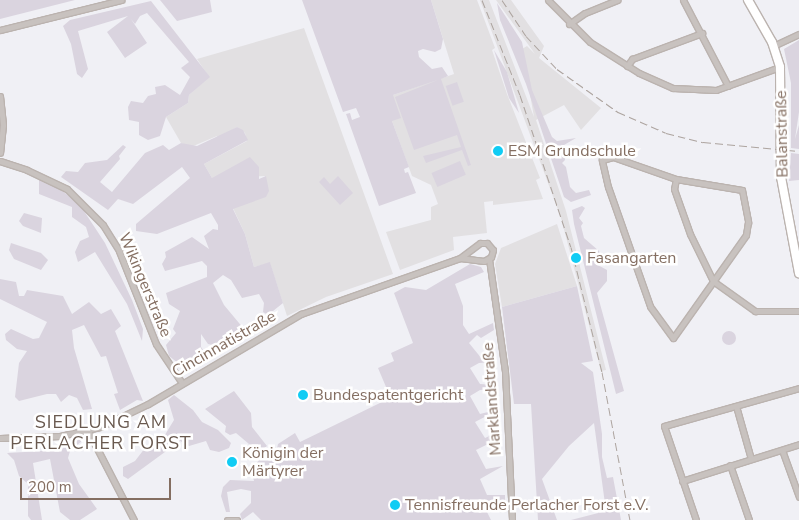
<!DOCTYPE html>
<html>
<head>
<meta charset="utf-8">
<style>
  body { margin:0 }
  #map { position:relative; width:799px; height:520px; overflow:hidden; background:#f0f0f5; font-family:"Nunito Sans",sans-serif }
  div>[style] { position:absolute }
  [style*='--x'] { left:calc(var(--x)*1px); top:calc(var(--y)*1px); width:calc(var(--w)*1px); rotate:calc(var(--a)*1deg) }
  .built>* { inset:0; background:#e2e0e2 }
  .green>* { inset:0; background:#dad4df; transform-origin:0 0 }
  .round { border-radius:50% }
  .roads { filter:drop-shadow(1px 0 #bbb3af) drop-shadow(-1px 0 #bbb3af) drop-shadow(0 1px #bbb3af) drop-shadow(0 -1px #bbb3af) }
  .street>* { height:5px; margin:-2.5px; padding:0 2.5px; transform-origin:2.5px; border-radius:2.5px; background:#c8c2bf }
  .secondary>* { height:8px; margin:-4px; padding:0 4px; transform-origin:4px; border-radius:4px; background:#fff }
  .rail>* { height:1px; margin-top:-0.5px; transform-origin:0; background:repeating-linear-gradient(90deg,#aca39e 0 8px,transparent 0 12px) }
  .dots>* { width:14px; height:14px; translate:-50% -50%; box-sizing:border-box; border:2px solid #fff; border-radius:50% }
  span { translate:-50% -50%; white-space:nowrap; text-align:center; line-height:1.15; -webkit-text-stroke:5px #fff; paint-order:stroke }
  .street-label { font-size:16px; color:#846e61 }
  .poi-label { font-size:16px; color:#846e61 }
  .left { translate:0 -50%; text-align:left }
  .neighbourhood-label { font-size:18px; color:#69594f; letter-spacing:1px }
  .scale { position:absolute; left:20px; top:478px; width:151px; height:22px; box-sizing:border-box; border:2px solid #846e61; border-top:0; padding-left:6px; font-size:15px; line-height:18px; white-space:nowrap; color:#846e61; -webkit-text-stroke:4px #fff; paint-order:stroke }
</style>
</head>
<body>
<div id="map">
  <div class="built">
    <i style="clip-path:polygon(431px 0,477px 0,495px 48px,492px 50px,507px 94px,540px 178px,536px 180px,543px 199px,493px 205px,493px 201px,484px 202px,487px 233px,453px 237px,454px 250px,400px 270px,386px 232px,431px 220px,431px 207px,438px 204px,431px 185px,412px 176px,392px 121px,393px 95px,454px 74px)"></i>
    <i style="clip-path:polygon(480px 0,489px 0,534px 117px,522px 49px,527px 46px,535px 54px,496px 0,511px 0,544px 46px,539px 58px,601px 108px,581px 130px,564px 105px,536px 120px,566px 211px,606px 370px,601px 371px,561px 218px)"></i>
    <i style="clip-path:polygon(304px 28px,393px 274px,326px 297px,287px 316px,270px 263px,254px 267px,245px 234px,233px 208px,266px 176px,212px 178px,204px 164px,247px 141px,245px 133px,237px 127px,218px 138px,217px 136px,191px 147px,181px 143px,166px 117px,188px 103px,189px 95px,209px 77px,197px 59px)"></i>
    <i style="clip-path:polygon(557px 224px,577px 286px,502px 307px,495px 264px,501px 248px)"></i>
  </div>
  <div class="green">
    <i style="clip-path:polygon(0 0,75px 0,0 19px)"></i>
    <i style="clip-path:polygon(160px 0,210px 0,212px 12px,177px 21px)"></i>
    <i style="clip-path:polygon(302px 0,431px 0,443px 39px,441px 49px,435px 52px,423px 49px,418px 51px,419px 57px,432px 69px,442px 67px,448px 76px,441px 79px,471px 165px,468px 166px,462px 150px,426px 163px,423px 156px,461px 147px,457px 135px,414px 150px,395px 97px,438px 80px,393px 95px,401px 118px,392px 121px,409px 167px,404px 169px,405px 173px,408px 172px,416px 193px,379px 206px,346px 114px,350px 113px,352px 120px,360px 117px,356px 108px,343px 112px)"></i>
    <i style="clip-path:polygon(151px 1px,210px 77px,189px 95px,188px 103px,166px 117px,160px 136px,148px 140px,139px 135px,139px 122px,129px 120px,128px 107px,131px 101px,143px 103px,148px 96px,156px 94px,155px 87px,165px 85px,180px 95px,190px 77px,181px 68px,189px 62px,147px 13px,140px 16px,135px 24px,131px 19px,147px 43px,125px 58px,107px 32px,128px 16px,78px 31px,88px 69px,82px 78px,77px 74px,71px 44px,63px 26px,70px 20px)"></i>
    <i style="clip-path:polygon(497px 3px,522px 42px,532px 90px,552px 137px,557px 141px,576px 138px,564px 145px,565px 160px,562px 163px,566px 167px,570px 187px,576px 193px,589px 190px,591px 195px,571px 202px,564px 197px,526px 84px,500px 20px)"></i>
    <i style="clip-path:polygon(799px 40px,799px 112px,795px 139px,799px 125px,799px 149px,791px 148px,791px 83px,784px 49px)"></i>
    <i style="clip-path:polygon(494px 50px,507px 72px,519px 113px,509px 98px)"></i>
    <i style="left:457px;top:82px;width:21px;height:12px;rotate:71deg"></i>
    <i style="clip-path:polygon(237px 127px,243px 130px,248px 140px,204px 164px,212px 178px,250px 157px,259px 167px,259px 179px,266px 176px,269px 191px,266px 197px,233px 209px,245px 234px,254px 267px,270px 262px,283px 303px,268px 315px,263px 312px,264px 303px,259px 294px,242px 298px,231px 280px,223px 275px,213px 283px,224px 305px,244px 329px,242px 334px,217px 346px,208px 344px,201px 334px,201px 347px,206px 354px,191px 367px,183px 367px,169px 356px,166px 345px,176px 333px,173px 329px,180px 311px,169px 304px,166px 293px,207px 277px,207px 266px,202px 261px,165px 271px,162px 264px,166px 257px,165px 252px,192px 237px,209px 249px,204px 236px,213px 229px,218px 230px,218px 225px,211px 213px,157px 234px,136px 231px,136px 224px,190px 178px,182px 167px,133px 204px,118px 199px,108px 210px,61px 177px,66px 171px,78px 172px,85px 163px,107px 160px,123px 145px,126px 147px,119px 156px,120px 159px,100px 182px,112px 192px,145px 153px,163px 145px,169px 150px,181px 143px,197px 146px)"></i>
    <i style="clip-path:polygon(791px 153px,799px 154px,799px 180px,789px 181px)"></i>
    <i style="left:460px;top:161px;width:15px;height:31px;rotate:67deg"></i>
    <i style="clip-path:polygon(338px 176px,353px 193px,340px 205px,319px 182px,324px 177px,330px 184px)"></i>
    <i style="clip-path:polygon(39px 178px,60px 189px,80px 205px,105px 243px,132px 300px,143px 329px,142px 341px,127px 304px,95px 252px,78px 262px,75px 252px,80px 241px,89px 237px,86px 227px,72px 217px,72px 207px,39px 194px)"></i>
    <i style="clip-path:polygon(582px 206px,585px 208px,579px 218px,583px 223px,581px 226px,584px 238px,599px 251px,601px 257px,594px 263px,607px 270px,607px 281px,597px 293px,624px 391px,616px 394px,574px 224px,572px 210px)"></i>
    <i style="clip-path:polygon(24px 213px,42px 218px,41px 233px,23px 226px,19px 221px)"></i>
    <i style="clip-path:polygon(11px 243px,41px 253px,48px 260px,41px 270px,14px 259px,9px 250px)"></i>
    <i style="clip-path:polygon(470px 264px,481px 267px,484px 272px,455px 284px,463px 306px,463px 325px,469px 334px,493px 323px,494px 330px,481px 338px,477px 335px,469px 343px,482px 359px,494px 355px,492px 362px,479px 363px,470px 368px,480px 384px,495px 385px,494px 389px,480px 390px,470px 396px,480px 414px,500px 409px,475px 422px,485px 438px,498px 432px,501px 435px,500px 443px,492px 448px,486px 445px,476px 450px,486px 469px,503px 466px,480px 479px,487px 495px,505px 495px,505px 500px,484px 506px,491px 520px,261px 520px,253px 512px,242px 520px,240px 514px,251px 503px,251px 491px,241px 489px,227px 492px,230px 512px,226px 512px,221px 496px,223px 487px,230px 480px,254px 481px,251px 469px,262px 457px,276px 453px,278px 444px,295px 433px,300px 442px,384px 401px,389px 394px,378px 368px,394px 361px,391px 353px,413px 343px,394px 293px,405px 287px,426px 290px)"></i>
    <i style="clip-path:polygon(0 279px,16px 282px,19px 296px,24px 296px,27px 290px,63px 296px,72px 314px,89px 302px,101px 314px,111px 309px,121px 326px,115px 331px,143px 401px,137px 400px,120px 410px,114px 394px,118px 393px,106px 356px,101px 357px,84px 325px,72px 330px,74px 348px,92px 409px,83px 410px,77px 398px,69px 395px,61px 402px,56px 394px,47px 394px,19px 401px,15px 397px,19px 363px,27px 351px,17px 349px,6px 340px,5px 334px,11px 329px,33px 339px,39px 338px,47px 322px,0 299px)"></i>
    <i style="clip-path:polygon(577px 286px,593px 361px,581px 363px,593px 372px,602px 434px,602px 457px,607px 478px,613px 477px,621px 520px,571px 520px,606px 511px,594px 423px,569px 446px,542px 479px,557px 520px,538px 520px,531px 404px,514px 404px,502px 307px)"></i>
    <i class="round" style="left:722px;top:331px;width:14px;height:14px"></i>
    <i style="clip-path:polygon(234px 391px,251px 413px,252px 427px,267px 446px,262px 450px,253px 452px,247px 448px,249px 444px,236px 433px,230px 435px,225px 432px,226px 426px,205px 409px)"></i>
    <i style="clip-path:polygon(174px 395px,193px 410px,202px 422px,218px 430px,231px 443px,229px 448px,219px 452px,210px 450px,206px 441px,189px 446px,180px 441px,128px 479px,123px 476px,123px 467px,135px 461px,145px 448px,160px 443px,174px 420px,168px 400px)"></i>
    <i style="clip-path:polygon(80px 439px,82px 441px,70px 451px,68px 458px,79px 484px,97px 509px,80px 520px,70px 520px,60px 512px,50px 459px,33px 463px,42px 520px,31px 520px,28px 516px,28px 484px,19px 476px,14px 460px,7px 453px,42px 451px)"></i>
  </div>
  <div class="roads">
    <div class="street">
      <i style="--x:548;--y:0;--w:59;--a:45"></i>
      <i style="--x:590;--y:42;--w:58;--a:32.3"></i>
      <i style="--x:639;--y:73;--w:37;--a:24"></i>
      <i style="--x:673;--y:88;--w:43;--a:2.7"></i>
      <i style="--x:716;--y:90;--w:68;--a:-19.8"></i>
      <i style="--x:683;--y:0;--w:97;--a:62.4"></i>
      <i style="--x:569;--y:24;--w:19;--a:-35"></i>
      <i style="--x:585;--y:13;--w:35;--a:-22"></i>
      <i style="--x:0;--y:30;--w:125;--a:-13.9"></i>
      <i style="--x:773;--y:46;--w:29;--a:-25"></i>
      <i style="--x:627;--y:66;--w:9;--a:-54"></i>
      <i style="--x:632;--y:59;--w:75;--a:-20.4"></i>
      <i style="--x:0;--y:96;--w:29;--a:84"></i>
      <i style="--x:3;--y:125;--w:28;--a:96"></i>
      <i style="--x:613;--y:157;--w:67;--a:19.2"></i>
      <i style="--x:676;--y:179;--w:67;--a:9.5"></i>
      <i style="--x:742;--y:190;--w:33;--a:79"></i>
      <i style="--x:748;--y:222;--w:13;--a:99"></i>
      <i style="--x:746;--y:235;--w:126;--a:125.3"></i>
      <i style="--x:673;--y:338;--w:39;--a:-126"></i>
      <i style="--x:650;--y:306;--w:126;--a:-109.4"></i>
      <i style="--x:608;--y:187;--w:28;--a:-103"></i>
      <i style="--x:602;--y:160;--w:11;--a:-15"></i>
      <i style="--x:0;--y:161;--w:28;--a:18"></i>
      <i style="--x:27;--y:170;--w:44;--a:25.4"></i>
      <i style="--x:67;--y:189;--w:51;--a:45"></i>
      <i style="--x:103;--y:225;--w:31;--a:58"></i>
      <i style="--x:119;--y:251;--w:100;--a:68.3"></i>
      <i style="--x:156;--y:344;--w:47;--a:56.3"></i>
      <i style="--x:676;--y:179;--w:10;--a:101"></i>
      <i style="--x:674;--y:189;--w:48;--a:70.4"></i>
      <i style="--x:690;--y:234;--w:52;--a:63.9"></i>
      <i style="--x:713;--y:281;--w:52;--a:35.5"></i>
      <i style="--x:755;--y:311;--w:44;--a:0"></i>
      <i style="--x:489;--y:259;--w:113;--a:81.9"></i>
      <i style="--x:505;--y:371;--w:149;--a:87.3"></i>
      <i style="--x:736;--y:406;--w:55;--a:74.2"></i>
      <i style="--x:88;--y:431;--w:100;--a:62.7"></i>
      <i style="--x:0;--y:438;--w:60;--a:-1.9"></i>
      <i style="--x:60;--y:436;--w:41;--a:-12.7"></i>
      <i style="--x:100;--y:427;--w:53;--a:-25.6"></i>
      <i style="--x:148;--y:404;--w:178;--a:-30.5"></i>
      <i style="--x:301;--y:314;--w:169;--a:-19.4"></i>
      <i style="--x:460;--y:258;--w:25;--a:-37"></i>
      <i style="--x:480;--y:243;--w:7;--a:0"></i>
      <i style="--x:487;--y:243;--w:9;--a:49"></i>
      <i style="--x:493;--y:250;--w:7;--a:106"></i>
      <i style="--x:491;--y:257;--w:8;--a:150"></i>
      <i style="--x:484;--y:261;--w:24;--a:-173"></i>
      <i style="--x:782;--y:450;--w:50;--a:70.1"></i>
      <i style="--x:730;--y:465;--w:58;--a:70.9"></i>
      <i style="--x:682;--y:481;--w:123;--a:-17.5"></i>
      <i style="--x:227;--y:520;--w:10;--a:0"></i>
      <i style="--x:696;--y:520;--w:99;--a:-108.8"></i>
      <i style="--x:664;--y:426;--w:140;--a:-15.7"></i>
    </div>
    <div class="secondary">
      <i style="--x:748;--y:0;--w:48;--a:60.3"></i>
      <i style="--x:772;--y:42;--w:26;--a:72"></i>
      <i style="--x:780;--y:67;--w:110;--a:89.5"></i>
      <i style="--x:781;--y:177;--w:98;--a:79.4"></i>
    </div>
  </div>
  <div class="rail">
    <i style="--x:482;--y:0;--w:102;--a:68.2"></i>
    <i style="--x:520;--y:95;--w:160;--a:71.5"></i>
    <i style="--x:571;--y:247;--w:129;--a:76.1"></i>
    <i style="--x:602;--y:372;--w:151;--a:79.3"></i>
    <i style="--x:502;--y:0;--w:43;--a:56.3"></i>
    <i style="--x:526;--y:36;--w:45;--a:46.8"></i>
    <i style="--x:557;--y:69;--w:75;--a:35.2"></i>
    <i style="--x:618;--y:112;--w:52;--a:23.6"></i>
    <i style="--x:666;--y:133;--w:38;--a:14"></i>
    <i style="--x:703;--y:142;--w:96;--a:5.4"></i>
  </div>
  <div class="dots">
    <i style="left:498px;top:151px;background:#11ccf4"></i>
    <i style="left:576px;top:258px;background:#11ccf4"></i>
    <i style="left:303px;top:395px;background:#11ccf4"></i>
    <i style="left:232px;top:462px;background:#11ccf4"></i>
    <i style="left:395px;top:505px;background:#11ccf4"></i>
  </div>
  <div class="street-label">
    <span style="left:782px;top:134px;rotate:-91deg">Balanstraße</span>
    <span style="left:145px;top:285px;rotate:67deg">Wikingerstraße</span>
    <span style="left:224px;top:344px;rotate:-30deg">Cincinnatistraße</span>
    <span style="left:492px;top:399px;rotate:-94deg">Marklandstraße</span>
  </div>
  <div class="poi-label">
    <span class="left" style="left:508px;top:151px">ESM Grundschule</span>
    <span class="left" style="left:587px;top:258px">Fasangarten</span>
    <span class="left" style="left:313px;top:395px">Bundespatentgericht</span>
    <span class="left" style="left:242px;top:462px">Königin der<br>Märtyrer</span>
    <span class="left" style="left:405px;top:505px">Tennisfreunde Perlacher Forst e.V.</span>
  </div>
  <div class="neighbourhood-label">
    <span style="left:101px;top:433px">SIEDLUNG AM<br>PERLACHER FORST</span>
  </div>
  <div class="scale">200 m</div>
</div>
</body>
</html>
